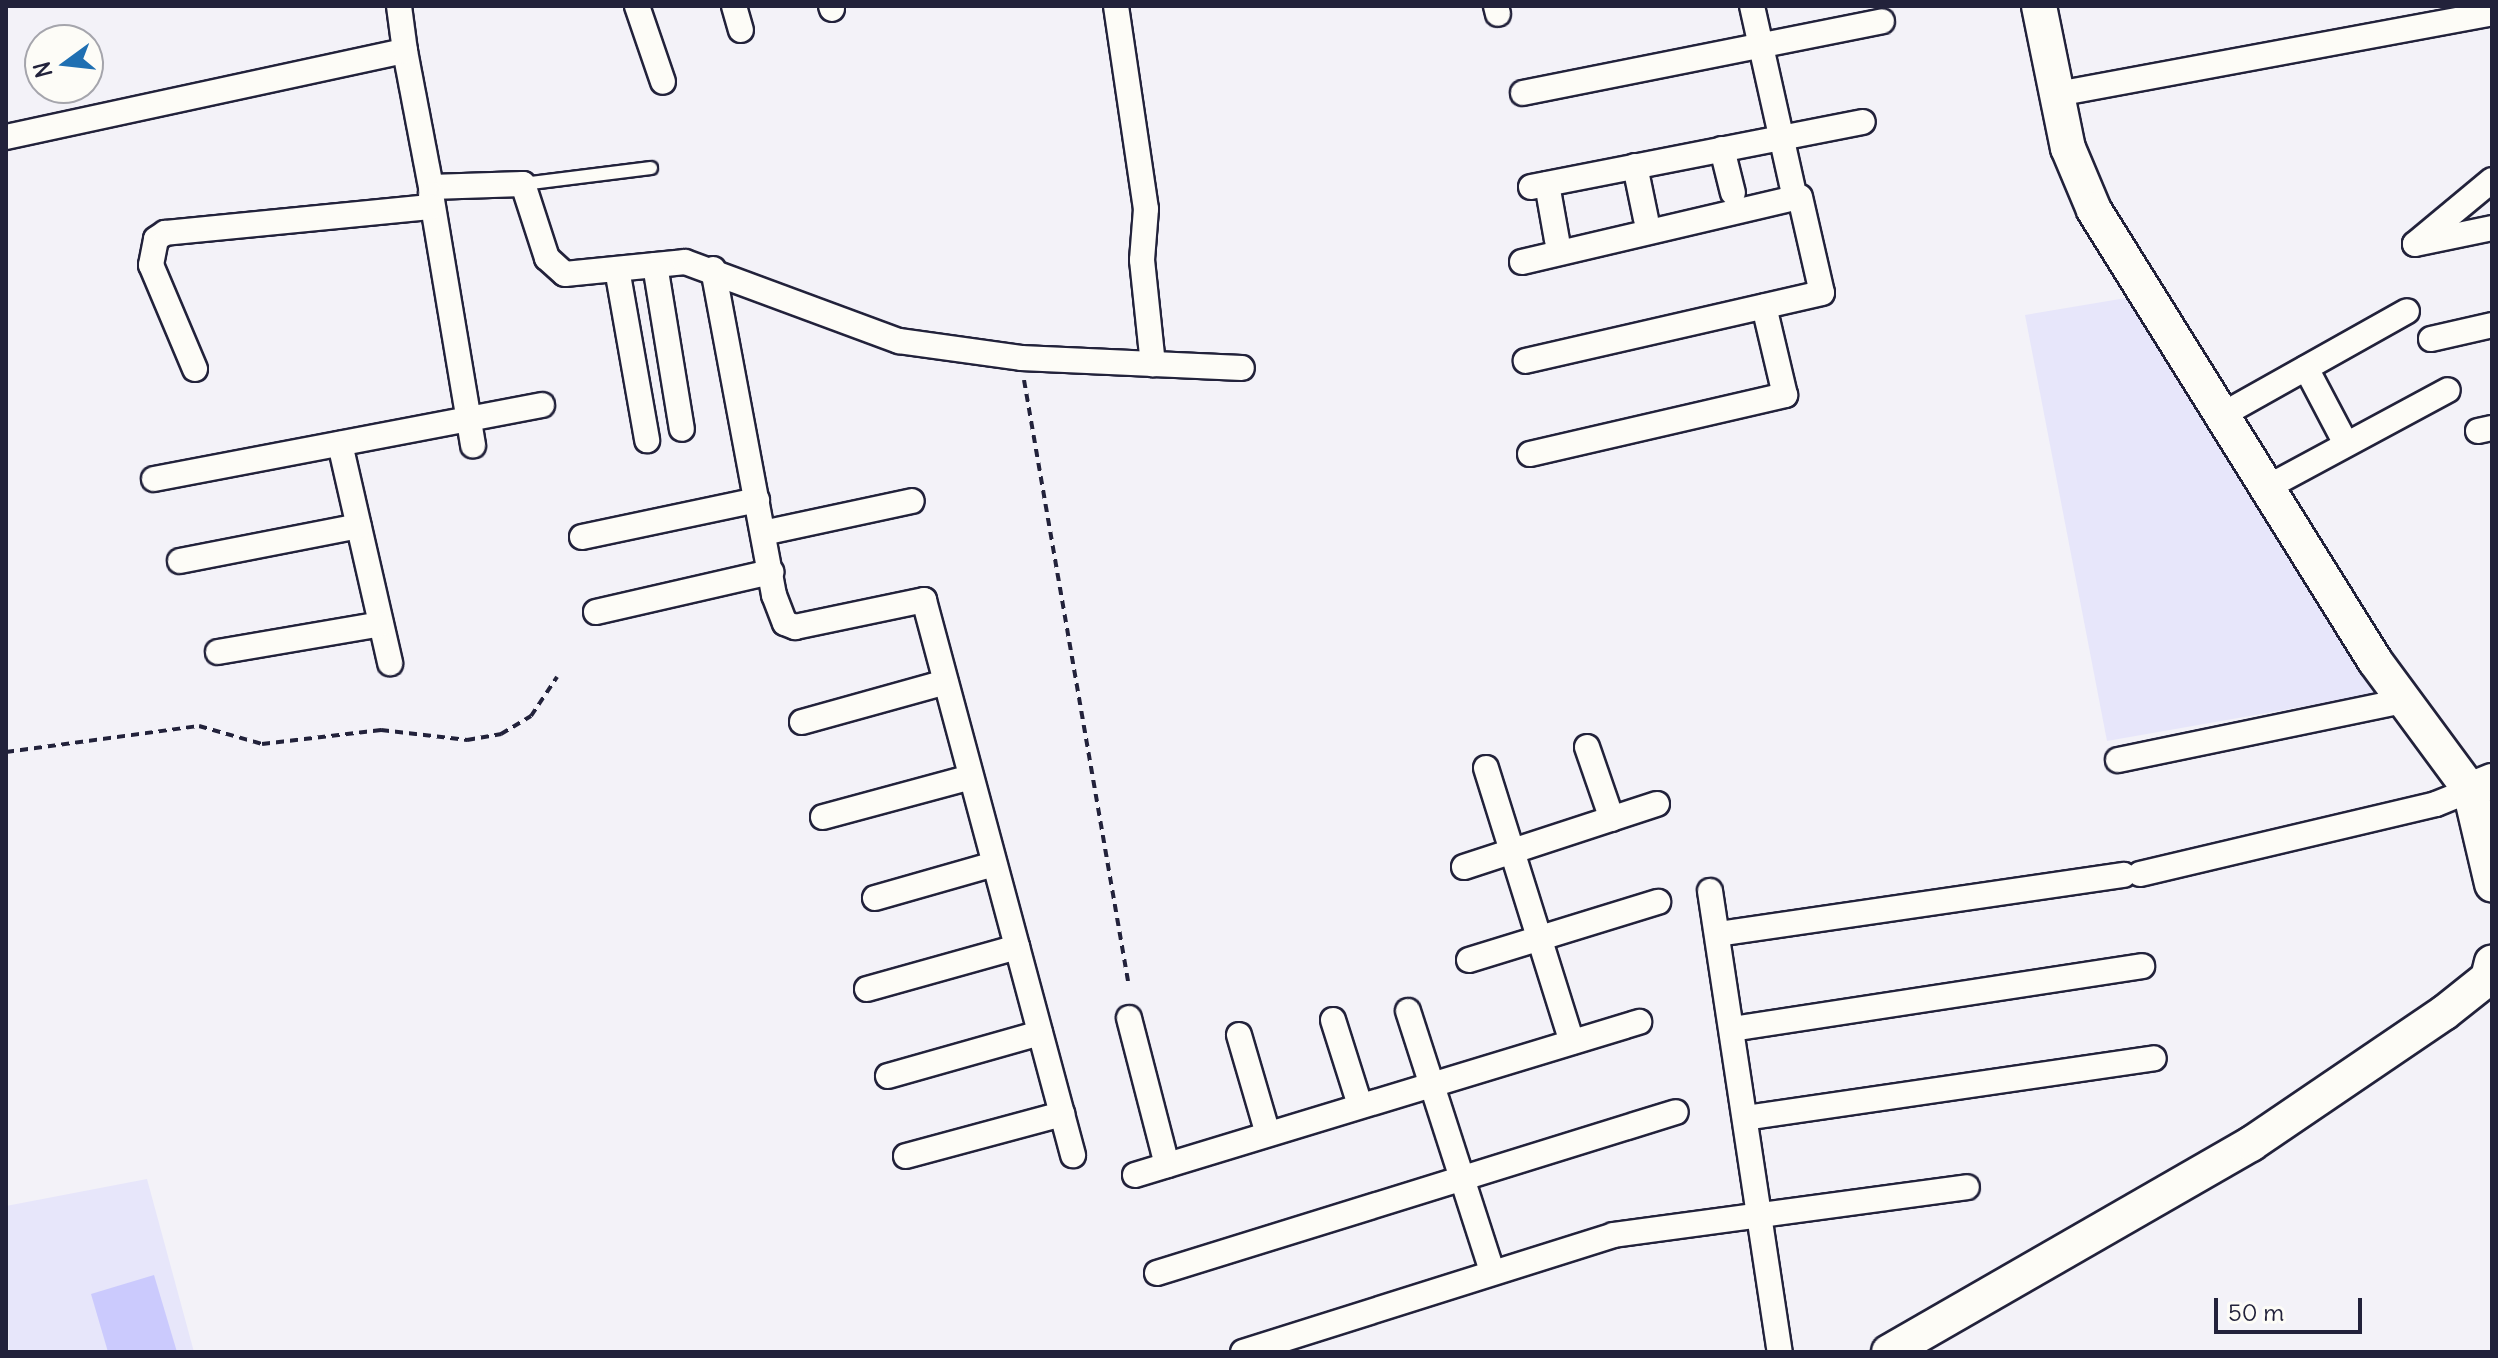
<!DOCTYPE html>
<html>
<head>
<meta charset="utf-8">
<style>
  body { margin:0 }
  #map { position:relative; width:2498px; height:1358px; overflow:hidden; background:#f3f2f8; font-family:Delius,sans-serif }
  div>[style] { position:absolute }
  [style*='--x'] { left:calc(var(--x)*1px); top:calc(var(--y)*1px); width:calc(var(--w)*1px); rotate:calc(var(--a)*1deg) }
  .built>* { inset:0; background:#e7e6fa }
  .building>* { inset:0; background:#cbcafd }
  .path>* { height:4px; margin-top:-2px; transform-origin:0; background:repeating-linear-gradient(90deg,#22223b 0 8px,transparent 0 14px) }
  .roads { filter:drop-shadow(2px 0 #22223b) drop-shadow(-2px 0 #22223b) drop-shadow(0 2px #22223b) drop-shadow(0 -2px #22223b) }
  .lane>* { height:12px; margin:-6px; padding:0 6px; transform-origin:6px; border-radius:6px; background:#fdfcf7 }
  .street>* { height:24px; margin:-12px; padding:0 12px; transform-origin:12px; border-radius:12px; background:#fdfcf7 }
  .secondary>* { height:34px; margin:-17px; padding:0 17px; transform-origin:17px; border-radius:17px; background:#fdfcf7 }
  span { translate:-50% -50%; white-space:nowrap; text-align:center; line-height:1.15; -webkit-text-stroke:6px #fdfcf7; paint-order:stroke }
  .frame { position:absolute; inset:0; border:8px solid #22223b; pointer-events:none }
  .north { position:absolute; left:24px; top:24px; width:80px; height:80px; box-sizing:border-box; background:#fdfcf7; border:2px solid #a5a5ac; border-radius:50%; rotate:255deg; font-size:22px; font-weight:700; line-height:32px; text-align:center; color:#22223b }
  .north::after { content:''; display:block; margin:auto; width:28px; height:36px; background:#1f6fb2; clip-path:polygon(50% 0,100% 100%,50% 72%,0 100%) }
  .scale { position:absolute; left:2214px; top:1298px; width:148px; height:36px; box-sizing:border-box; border:4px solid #22223b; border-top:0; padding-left:10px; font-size:24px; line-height:28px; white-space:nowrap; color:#22223b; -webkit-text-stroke:6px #fdfcf7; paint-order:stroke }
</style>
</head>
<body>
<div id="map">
  <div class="built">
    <i style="clip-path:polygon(2126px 298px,2375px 694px,2107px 741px,2025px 315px)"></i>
    <i style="clip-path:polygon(147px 1179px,194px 1352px,9px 1352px,6px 1206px)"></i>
  </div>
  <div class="building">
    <i style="clip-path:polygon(154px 1275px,177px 1352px,108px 1352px,91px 1294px)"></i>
  </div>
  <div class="path">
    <i style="--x:1024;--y:380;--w:610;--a:80.18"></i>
    <i style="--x:6;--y:752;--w:195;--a:-7.7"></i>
    <i style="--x:199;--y:726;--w:66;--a:15.9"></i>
    <i style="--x:262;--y:744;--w:120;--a:-6.7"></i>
    <i style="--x:381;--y:730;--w:87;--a:6.6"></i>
    <i style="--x:467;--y:740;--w:35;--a:-10"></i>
    <i style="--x:501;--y:734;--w:35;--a:-31"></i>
    <i style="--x:531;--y:716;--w:47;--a:-56.3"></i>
  </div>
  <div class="roads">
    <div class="lane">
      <i style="--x:523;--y:184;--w:129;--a:-7.1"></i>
    </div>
    <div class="street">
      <i style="--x:637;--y:6;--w:80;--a:71.1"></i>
      <i style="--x:734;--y:6;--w:25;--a:74"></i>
      <i style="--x:831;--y:6;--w:3;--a:72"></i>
      <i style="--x:1116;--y:6;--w:205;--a:81.6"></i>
      <i style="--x:1146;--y:209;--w:51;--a:94.5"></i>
      <i style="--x:1142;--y:260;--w:105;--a:84"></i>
      <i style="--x:1496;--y:6;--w:8;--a:76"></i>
      <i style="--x:1752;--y:6;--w:197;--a:77.4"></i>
      <i style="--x:405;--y:51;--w:138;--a:79.2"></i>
      <i style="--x:431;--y:187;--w:92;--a:-1.9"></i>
      <i style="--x:523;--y:184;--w:78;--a:72"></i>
      <i style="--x:547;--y:258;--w:24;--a:42"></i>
      <i style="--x:565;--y:274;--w:121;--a:-5.7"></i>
      <i style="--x:685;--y:262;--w:228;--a:20.3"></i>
      <i style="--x:899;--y:341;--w:123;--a:7.9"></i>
      <i style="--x:1021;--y:358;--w:221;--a:2.6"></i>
      <i style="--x:1523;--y:93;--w:366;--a:-11.3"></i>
      <i style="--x:2057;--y:94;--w:442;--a:-10.5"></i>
      <i style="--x:6;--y:137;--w:408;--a:-12.2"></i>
      <i style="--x:405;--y:51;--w:45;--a:-97.6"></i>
      <i style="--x:1722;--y:149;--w:45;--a:76"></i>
      <i style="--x:1635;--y:166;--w:54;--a:78.3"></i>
      <i style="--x:2492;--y:180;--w:100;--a:140.3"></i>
      <i style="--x:2415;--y:244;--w:79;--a:-11.7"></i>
      <i style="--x:1547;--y:184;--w:57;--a:79.9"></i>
      <i style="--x:1531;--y:187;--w:338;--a:-11.1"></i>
      <i style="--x:431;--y:194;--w:255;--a:80.5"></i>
      <i style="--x:1522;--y:262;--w:285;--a:-13.2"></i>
      <i style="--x:1800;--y:197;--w:98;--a:77.1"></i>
      <i style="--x:1822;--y:293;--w:304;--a:167.1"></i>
      <i style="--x:655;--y:265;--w:166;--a:80.7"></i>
      <i style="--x:617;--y:269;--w:174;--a:80"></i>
      <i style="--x:713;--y:269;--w:332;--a:79.4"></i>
      <i style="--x:774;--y:595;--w:30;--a:69"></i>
      <i style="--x:785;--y:623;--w:11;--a:22"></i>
      <i style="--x:795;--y:627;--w:132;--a:-11.8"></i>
      <i style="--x:924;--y:600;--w:575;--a:74.97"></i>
      <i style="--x:2431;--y:339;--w:63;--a:-12.9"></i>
      <i style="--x:2306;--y:368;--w:86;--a:62.2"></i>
      <i style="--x:195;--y:369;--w:113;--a:-112.9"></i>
      <i style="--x:151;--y:265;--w:26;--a:-79"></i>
      <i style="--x:156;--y:239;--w:11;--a:-34"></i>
      <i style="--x:165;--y:233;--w:267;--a:-5.6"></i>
      <i style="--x:2222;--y:415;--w:212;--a:-29.3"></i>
      <i style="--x:2478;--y:431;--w:14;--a:-12"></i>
      <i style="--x:340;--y:444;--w:225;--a:77.1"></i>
      <i style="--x:1530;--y:454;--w:262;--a:-13"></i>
      <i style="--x:1785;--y:395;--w:91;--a:-103.3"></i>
      <i style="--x:154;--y:479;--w:395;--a:-10.8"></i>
      <i style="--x:2268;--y:487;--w:204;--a:-28.3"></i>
      <i style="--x:763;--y:533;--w:152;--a:-12.1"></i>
      <i style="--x:582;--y:537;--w:179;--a:-11.9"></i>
      <i style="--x:180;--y:561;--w:182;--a:-11.1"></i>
      <i style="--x:596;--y:612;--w:180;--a:-12.9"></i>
      <i style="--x:218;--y:652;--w:165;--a:-9.7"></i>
      <i style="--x:802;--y:722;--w:149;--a:-15.5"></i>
      <i style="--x:1587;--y:747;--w:76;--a:70.9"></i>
      <i style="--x:2118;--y:760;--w:290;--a:-11.7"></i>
      <i style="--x:1486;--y:768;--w:287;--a:72.6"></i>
      <i style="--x:823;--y:817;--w:153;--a:-15.1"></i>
      <i style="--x:1464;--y:867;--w:203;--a:-18.1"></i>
      <i style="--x:2140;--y:874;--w:304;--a:-13.3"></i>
      <i style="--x:2436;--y:804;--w:37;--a:-22"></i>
      <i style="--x:1710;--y:891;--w:466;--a:81.4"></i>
      <i style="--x:875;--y:898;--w:124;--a:-15.9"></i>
      <i style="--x:1718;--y:934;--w:410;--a:-8.3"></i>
      <i style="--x:1469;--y:960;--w:198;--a:-17.1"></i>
      <i style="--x:867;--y:989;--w:156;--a:-15.6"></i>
      <i style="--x:1408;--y:1011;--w:273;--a:72.1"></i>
      <i style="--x:1129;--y:1018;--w:152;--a:75.5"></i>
      <i style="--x:1333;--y:1020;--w:89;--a:72.4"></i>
      <i style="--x:1732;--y:1029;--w:415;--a:-8.7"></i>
      <i style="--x:1239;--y:1035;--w:103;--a:73.7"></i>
      <i style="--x:888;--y:1076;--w:158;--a:-15.8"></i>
      <i style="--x:1745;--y:1118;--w:413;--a:-8.3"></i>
      <i style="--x:906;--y:1156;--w:162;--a:-15.1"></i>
      <i style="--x:1135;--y:1175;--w:527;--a:-16.89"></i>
      <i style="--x:1157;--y:1273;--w:543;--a:-17.23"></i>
      <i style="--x:1243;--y:1352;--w:388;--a:-17.5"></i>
      <i style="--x:1613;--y:1235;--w:357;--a:-7.7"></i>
    </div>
    <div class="secondary">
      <i style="--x:2039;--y:6;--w:145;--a:78.5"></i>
      <i style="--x:2068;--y:148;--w:67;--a:67.2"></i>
      <i style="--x:2094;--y:210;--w:531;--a:58.07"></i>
      <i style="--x:2375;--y:661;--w:160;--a:53.6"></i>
      <i style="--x:2492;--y:781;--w:24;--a:158"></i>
      <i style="--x:2470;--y:790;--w:97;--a:76.8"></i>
      <i style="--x:1889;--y:1352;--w:418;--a:-29.9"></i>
      <i style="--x:2251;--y:1144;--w:233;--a:-34.2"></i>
      <i style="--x:2444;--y:1013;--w:56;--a:-38.5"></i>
      <i style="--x:2488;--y:978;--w:16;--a:-76"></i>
    </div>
  </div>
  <div class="frame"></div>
  <div class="north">N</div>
  <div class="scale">50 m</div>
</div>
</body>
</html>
